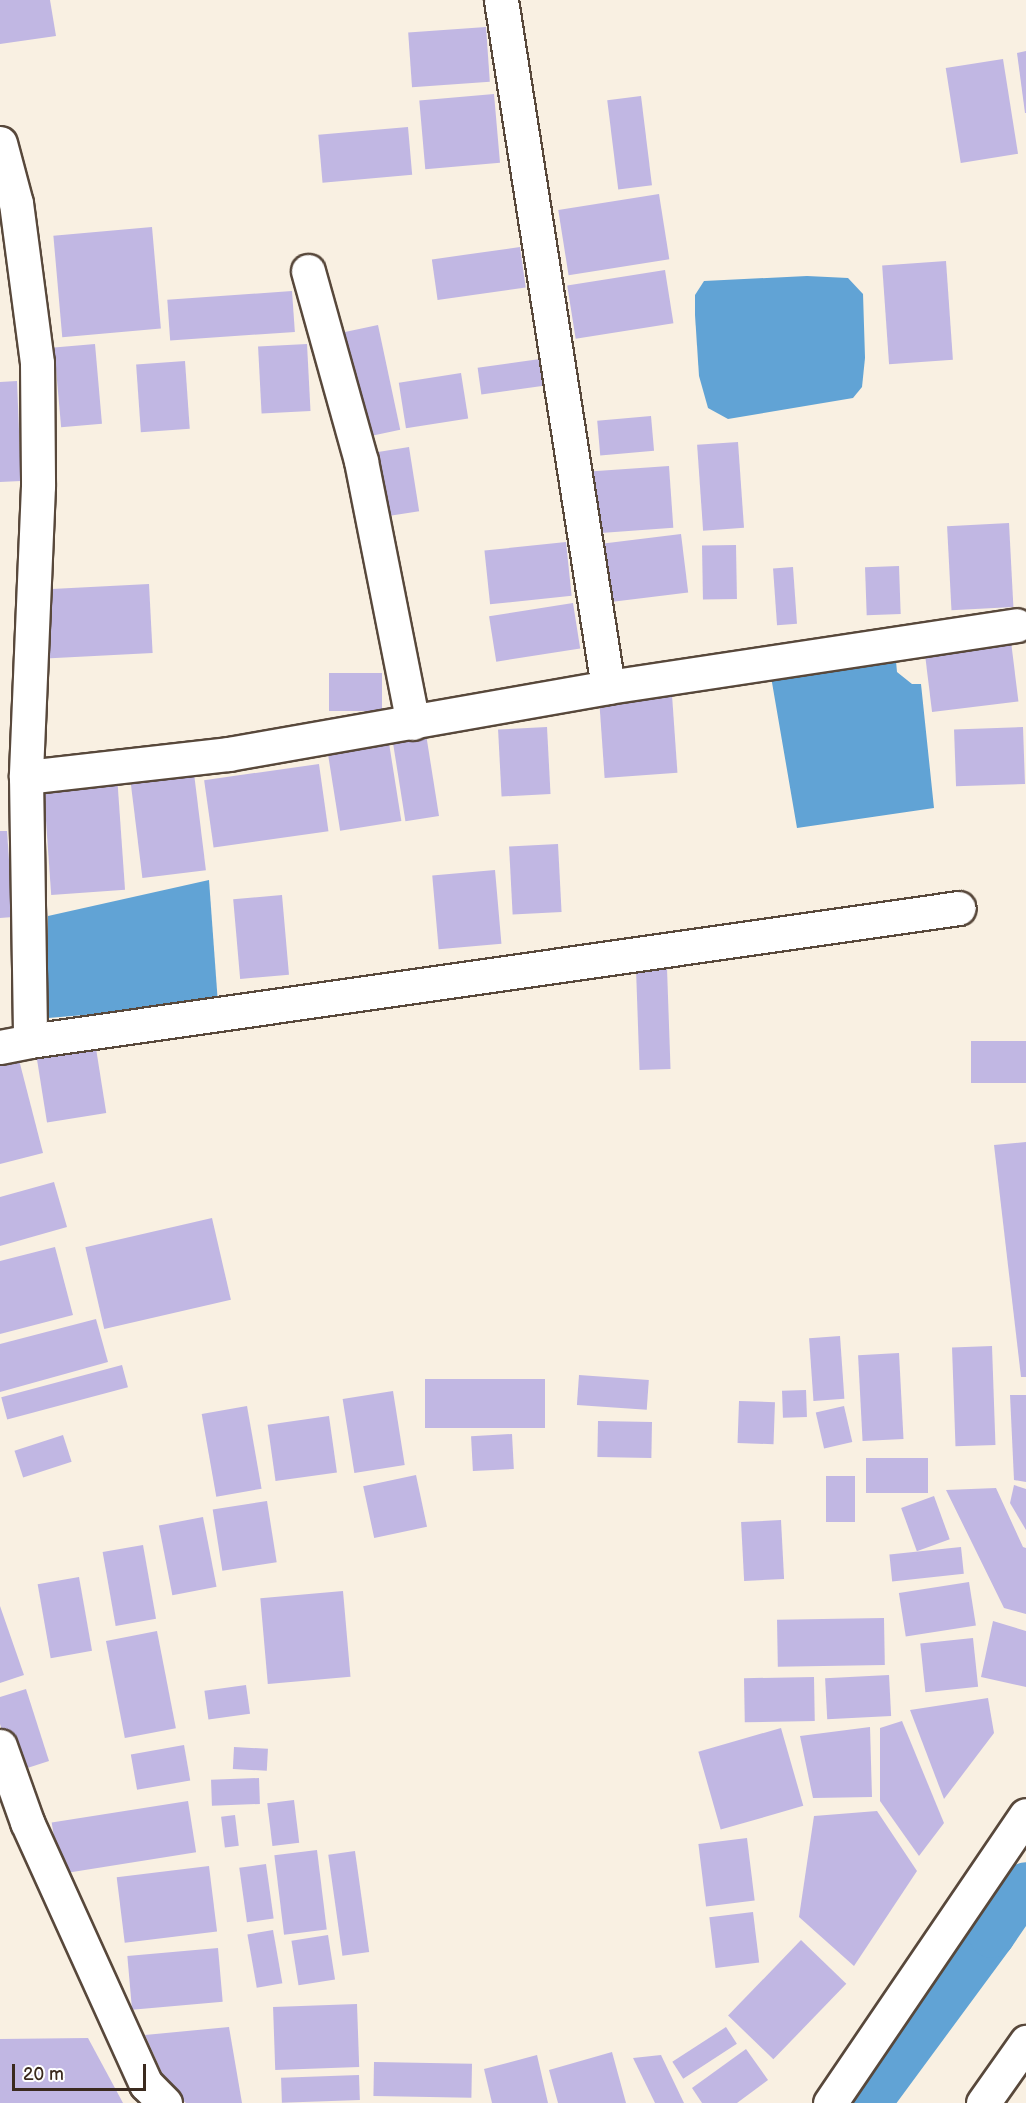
<!DOCTYPE html>
<html>
<head>
<meta charset="utf-8">
<style>
  body { margin:0 }
  #map { position:relative; width:1026px; height:2103px; overflow:hidden; background:#f9f0e2; font-family:"Balsamiq Sans",sans-serif }
  div>[style] { position:absolute }
  [style*='--x'] { left:calc(var(--x)*1px); top:calc(var(--y)*1px); width:calc(var(--w)*1px); rotate:calc(var(--a)*1deg) }
  .water>* { inset:0; background:#61a3d5 }
  .canal>* { height:46px; margin:-23px; padding:0 23px; transform-origin:23px; border-radius:23px; background:#61a3d5 }
  .building>* { inset:0; background:#c1b7e3; transform-origin:0 0 }
  .roads { filter:drop-shadow(2px 0 #58483b) drop-shadow(-2px 0 #58483b) drop-shadow(0 2px #58483b) drop-shadow(0 -2px #58483b) }
  .minor>* { height:33px; margin:-16.5px; padding:0 16.5px; transform-origin:16.5px; border-radius:16.5px; background:#fff }
  span { translate:-50% -50%; white-space:nowrap; text-align:center; line-height:1.15; -webkit-text-stroke:5px #fff; paint-order:stroke }
  .scale { position:absolute; left:12px; top:2064px; width:134px; height:27px; box-sizing:border-box; border:3px solid #3b2a1e; border-top:0; padding-left:8px; font-size:18px; line-height:21px; white-space:nowrap; color:#3b2a1e; -webkit-text-stroke:4px #fff; paint-order:stroke }
</style>
</head>
<body>
<div id="map">
  <div class="water">
    <i style="clip-path:polygon(807px 276px,848px 278px,863px 294px,865px 358px,862px 387px,853px 398px,728px 419px,708px 408px,699px 376px,695px 315px,695px 295px,704px 281px)"></i>
    <i style="clip-path:polygon(895px 650px,897px 672px,912px 684px,921px 684px,934px 808px,797px 828px,769px 665px)"></i>
    <i style="clip-path:polygon(209px 880px,218px 1004px,48px 1018px,48px 916px)"></i>
  </div>
  <div class="canal">
    <i style="--x:868;--y:2103;--w:209;--a:-53.6"></i>
    <i style="--x:992;--y:1935;--w:60;--a:-55.8"></i>
  </div>
  <div class="building">
    <i style="clip-path:polygon(0 0,50px 0,56px 36px,0 44px)"></i>
    <i style="left:486px;top:27px;width:55px;height:78px;rotate:86deg"></i>
    <i style="clip-path:polygon(1026px 51px,1026px 113px,1025px 113px,1017px 53px)"></i>
    <i style="left:1003px;top:59px;width:96px;height:58px;rotate:81deg"></i>
    <i style="left:494px;top:94px;width:69px;height:75px;rotate:85deg"></i>
    <i style="left:641px;top:96px;width:90px;height:34px;rotate:83deg"></i>
    <i style="left:408px;top:127px;width:48px;height:90px;rotate:85deg"></i>
    <i style="left:659px;top:194px;width:66px;height:102px;rotate:81deg"></i>
    <i style="left:152px;top:227px;width:102px;height:99px;rotate:85deg"></i>
    <i style="left:520px;top:247px;width:41px;height:89px;rotate:82deg"></i>
    <i style="left:946px;top:261px;width:99px;height:64px;rotate:86deg"></i>
    <i style="left:665px;top:270px;width:54px;height:99px;rotate:81deg"></i>
    <i style="left:292px;top:291px;width:41px;height:125px;rotate:86deg"></i>
    <i style="left:378px;top:325px;width:107px;height:35px;rotate:78deg"></i>
    <i style="left:95px;top:344px;width:80px;height:41px;rotate:85deg"></i>
    <i style="left:307px;top:344px;width:67px;height:49px;rotate:87deg"></i>
    <i style="left:540px;top:359px;width:27px;height:63px;rotate:82deg"></i>
    <i style="left:185px;top:361px;width:68px;height:49px;rotate:86deg"></i>
    <i style="left:461px;top:373px;width:46px;height:63px;rotate:81deg"></i>
    <i style="clip-path:polygon(17px 381px,21px 481px,0 482px,0 382px)"></i>
    <i style="left:651px;top:416px;width:35px;height:54px;rotate:85deg"></i>
    <i style="left:738px;top:442px;width:86px;height:41px;rotate:86deg"></i>
    <i style="left:409px;top:447px;width:65px;height:36px;rotate:81deg"></i>
    <i style="left:669px;top:466px;width:62px;height:76px;rotate:86deg"></i>
    <i style="left:1009px;top:523px;width:84px;height:62px;rotate:87deg"></i>
    <i style="left:681px;top:534px;width:59px;height:80px;rotate:83deg"></i>
    <i style="left:566px;top:542px;width:54px;height:82px;rotate:84deg"></i>
    <i style="left:736px;top:545px;width:54px;height:34px;rotate:89deg"></i>
    <i style="left:899px;top:566px;width:48px;height:34px;rotate:88deg"></i>
    <i style="left:793px;top:567px;width:57px;height:20px;rotate:86deg"></i>
    <i style="left:149px;top:584px;width:69px;height:112px;rotate:87deg"></i>
    <i style="left:573px;top:603px;width:46px;height:85px;rotate:81deg"></i>
    <i style="left:1010px;top:633px;width:69px;height:87px;rotate:83deg"></i>
    <i style="left:382px;top:673px;width:38px;height:53px;rotate:90deg"></i>
    <i style="left:672px;top:695px;width:78px;height:73px;rotate:86deg"></i>
    <i style="left:547px;top:727px;width:67px;height:49px;rotate:87deg"></i>
    <i style="left:1023px;top:727px;width:57px;height:69px;rotate:88deg"></i>
    <i style="left:426px;top:734px;width:83px;height:34px;rotate:81deg"></i>
    <i style="left:389px;top:743px;width:79px;height:62px;rotate:81deg"></i>
    <i style="left:319px;top:764px;width:68px;height:116px;rotate:82deg"></i>
    <i style="left:193px;top:765px;width:106px;height:64px;rotate:83deg"></i>
    <i style="left:117px;top:775px;width:115px;height:74px;rotate:86deg"></i>
    <i style="clip-path:polygon(0 831px,7px 831px,13px 917px,0 918px)"></i>
    <i style="left:558px;top:844px;width:68px;height:49px;rotate:87deg"></i>
    <i style="left:495px;top:870px;width:74px;height:63px;rotate:85deg"></i>
    <i style="left:282px;top:895px;width:80px;height:49px;rotate:85deg"></i>
    <i style="left:667px;top:968px;width:101px;height:31px;rotate:88deg"></i>
    <i style="left:1026px;top:1041px;width:42px;height:55px;rotate:90deg"></i>
    <i style="left:95px;top:1042px;width:72px;height:60px;rotate:81deg"></i>
    <i style="clip-path:polygon(17px 1052px,43px 1153px,0 1164px,0 1057px)"></i>
    <i style="clip-path:polygon(1026px 1142px,1026px 1377px,1021px 1377px,994px 1145px)"></i>
    <i style="clip-path:polygon(54px 1182px,67px 1227px,0 1246px,0 1197px)"></i>
    <i style="left:212px;top:1218px;width:84px;height:130px;rotate:77deg"></i>
    <i style="clip-path:polygon(55px 1247px,73px 1315px,0 1334px,0 1261px)"></i>
    <i style="clip-path:polygon(96px 1319px,108px 1362px,0 1392px,0 1344px)"></i>
    <i style="left:840px;top:1336px;width:63px;height:31px;rotate:86deg"></i>
    <i style="left:992px;top:1346px;width:99px;height:40px;rotate:88deg"></i>
    <i style="left:899px;top:1353px;width:86px;height:41px;rotate:87deg"></i>
    <i style="left:122px;top:1365px;width:23px;height:125px;rotate:75deg"></i>
    <i style="left:579px;top:1375px;width:70px;height:30px;rotate:4deg"></i>
    <i style="left:425px;top:1379px;width:120px;height:49px"></i>
    <i style="left:806px;top:1390px;width:27px;height:24px;rotate:88deg"></i>
    <i style="left:393px;top:1391px;width:75px;height:51px;rotate:81deg"></i>
    <i style="clip-path:polygon(1010px 1395px,1026px 1395px,1026px 1482px,1014px 1480px)"></i>
    <i style="left:739px;top:1401px;width:36px;height:42px;rotate:2deg"></i>
    <i style="left:247px;top:1406px;width:84px;height:46px;rotate:80deg"></i>
    <i style="left:844px;top:1406px;width:37px;height:29px;rotate:77deg"></i>
    <i style="left:329px;top:1416px;width:57px;height:62px;rotate:82deg"></i>
    <i style="left:598px;top:1421px;width:54px;height:36px;rotate:1deg"></i>
    <i style="left:512px;top:1434px;width:35px;height:41px;rotate:87deg"></i>
    <i style="left:63px;top:1435px;width:28px;height:51px;rotate:72deg"></i>
    <i style="left:866px;top:1458px;width:62px;height:35px"></i>
    <i style="left:416px;top:1475px;width:53px;height:54px;rotate:78deg"></i>
    <i style="left:855px;top:1476px;width:46px;height:29px;rotate:90deg"></i>
    <i style="clip-path:polygon(1014px 1485px,1026px 1489px,1026px 1530px,1010px 1503px)"></i>
    <i style="clip-path:polygon(996px 1488px,1023px 1547px,1026px 1548px,1026px 1614px,1004px 1608px,946px 1490px)"></i>
    <i style="left:934px;top:1496px;width:46px;height:35px;rotate:70deg"></i>
    <i style="left:267px;top:1501px;width:62px;height:55px;rotate:81deg"></i>
    <i style="left:203px;top:1517px;width:71px;height:45px;rotate:79deg"></i>
    <i style="left:781px;top:1520px;width:59px;height:40px;rotate:87deg"></i>
    <i style="left:143px;top:1545px;width:75px;height:41px;rotate:80deg"></i>
    <i style="left:961px;top:1547px;width:27px;height:72px;rotate:84deg"></i>
    <i style="left:79px;top:1577px;width:75px;height:42px;rotate:80deg"></i>
    <i style="left:969px;top:1582px;width:44px;height:71px;rotate:81deg"></i>
    <i style="left:343px;top:1591px;width:86px;height:83px;rotate:85deg"></i>
    <i style="clip-path:polygon(0 1606px,24px 1675px,0 1683px)"></i>
    <i style="left:884px;top:1618px;width:47px;height:107px;rotate:89deg"></i>
    <i style="clip-path:polygon(993px 1621px,1026px 1631px,1026px 1687px,981px 1677px)"></i>
    <i style="left:157px;top:1631px;width:99px;height:52px;rotate:79deg"></i>
    <i style="left:973px;top:1638px;width:49px;height:53px;rotate:84deg"></i>
    <i style="left:889px;top:1675px;width:41px;height:64px;rotate:87deg"></i>
    <i style="left:814px;top:1677px;width:44px;height:70px;rotate:89deg"></i>
    <i style="left:246px;top:1685px;width:29px;height:42px;rotate:82deg"></i>
    <i style="clip-path:polygon(26px 1689px,49px 1761px,15px 1772px,0 1724px,0 1697px)"></i>
    <i style="clip-path:polygon(988px 1698px,994px 1733px,944px 1799px,910px 1710px)"></i>
    <i style="clip-path:polygon(902px 1721px,944px 1823px,919px 1856px,880px 1801px,880px 1728px)"></i>
    <i style="clip-path:polygon(870px 1727px,872px 1797px,813px 1798px,800px 1736px)"></i>
    <i style="left:781px;top:1728px;width:81px;height:86px;rotate:74deg"></i>
    <i style="left:184px;top:1745px;width:36px;height:54px;rotate:80deg"></i>
    <i style="left:234px;top:1747px;width:34px;height:22px;rotate:3deg"></i>
    <i style="left:259px;top:1778px;width:26px;height:48px;rotate:88deg"></i>
    <i style="left:294px;top:1800px;width:43px;height:27px;rotate:83deg"></i>
    <i style="left:188px;top:1801px;width:52px;height:138px;rotate:81deg"></i>
    <i style="clip-path:polygon(877px 1811px,917px 1871px,854px 1966px,799px 1917px,814px 1816px)"></i>
    <i style="left:235px;top:1815px;width:31px;height:14px;rotate:83deg"></i>
    <i style="left:747px;top:1838px;width:63px;height:49px;rotate:83deg"></i>
    <i style="left:317px;top:1850px;width:80px;height:43px;rotate:83deg"></i>
    <i style="left:355px;top:1851px;width:102px;height:27px;rotate:82deg"></i>
    <i style="left:266px;top:1864px;width:55px;height:27px;rotate:82deg"></i>
    <i style="left:209px;top:1866px;width:66px;height:93px;rotate:83deg"></i>
    <i style="left:753px;top:1912px;width:51px;height:44px;rotate:83deg"></i>
    <i style="left:273px;top:1930px;width:54px;height:26px;rotate:80deg"></i>
    <i style="left:328px;top:1935px;width:45px;height:37px;rotate:81deg"></i>
    <i style="left:801px;top:1940px;width:63px;height:105px;rotate:44deg"></i>
    <i style="left:218px;top:1948px;width:54px;height:91px;rotate:85deg"></i>
    <i style="left:357px;top:2004px;width:63px;height:84px;rotate:88deg"></i>
    <i style="clip-path:polygon(229px 2027px,242px 2103px,186px 2103px,170px 2091px,145px 2035px)"></i>
    <i style="left:726px;top:2027px;width:20px;height:64px;rotate:57deg"></i>
    <i style="clip-path:polygon(88px 2038px,123px 2103px,0 2103px,0 2039px)"></i>
    <i style="clip-path:polygon(746px 2049px,768px 2080px,737px 2103px,702px 2103px,692px 2088px)"></i>
    <i style="clip-path:polygon(612px 2052px,626px 2103px,558px 2103px,549px 2070px)"></i>
    <i style="clip-path:polygon(537px 2055px,548px 2103px,492px 2103px,484px 2069px)"></i>
    <i style="clip-path:polygon(661px 2055px,684px 2103px,655px 2103px,633px 2058px)"></i>
    <i style="left:374px;top:2062px;width:98px;height:34px;rotate:1deg"></i>
    <i style="left:359px;top:2075px;width:25px;height:78px;rotate:88deg"></i>
  </div>
  <div class="roads">
    <div class="minor">
      <i style="--x:501;--y:0;--w:695;--a:81.15"></i>
      <i style="--x:0;--y:143;--w:62;--a:75.1"></i>
      <i style="--x:16;--y:203;--w:161;--a:82.5"></i>
      <i style="--x:37;--y:363;--w:123;--a:89.5"></i>
      <i style="--x:38;--y:486;--w:291;--a:92.4"></i>
      <i style="--x:26;--y:777;--w:264;--a:89.1"></i>
      <i style="--x:308;--y:271;--w:197;--a:74.4"></i>
      <i style="--x:361;--y:461;--w:267;--a:78.8"></i>
      <i style="--x:26;--y:777;--w:204;--a:-6.5"></i>
      <i style="--x:229;--y:754;--w:385;--a:-10"></i>
      <i style="--x:608;--y:687;--w:413;--a:-8.6"></i>
      <i style="--x:0;--y:1047;--w:31;--a:-11"></i>
      <i style="--x:30;--y:1041;--w:938;--a:-8.15"></i>
      <i style="--x:0;--y:1746;--w:81;--a:70.4"></i>
      <i style="--x:27;--y:1822;--w:288;--a:65.6"></i>
      <i style="--x:146;--y:2084;--w:27;--a:45"></i>
      <i style="--x:830;--y:2103;--w:348;--a:-55.8"></i>
      <i style="--x:983;--y:2103;--w:75;--a:-54.8"></i>
    </div>
  </div>
  <div class="scale">20 m</div>
</div>
</body>
</html>
